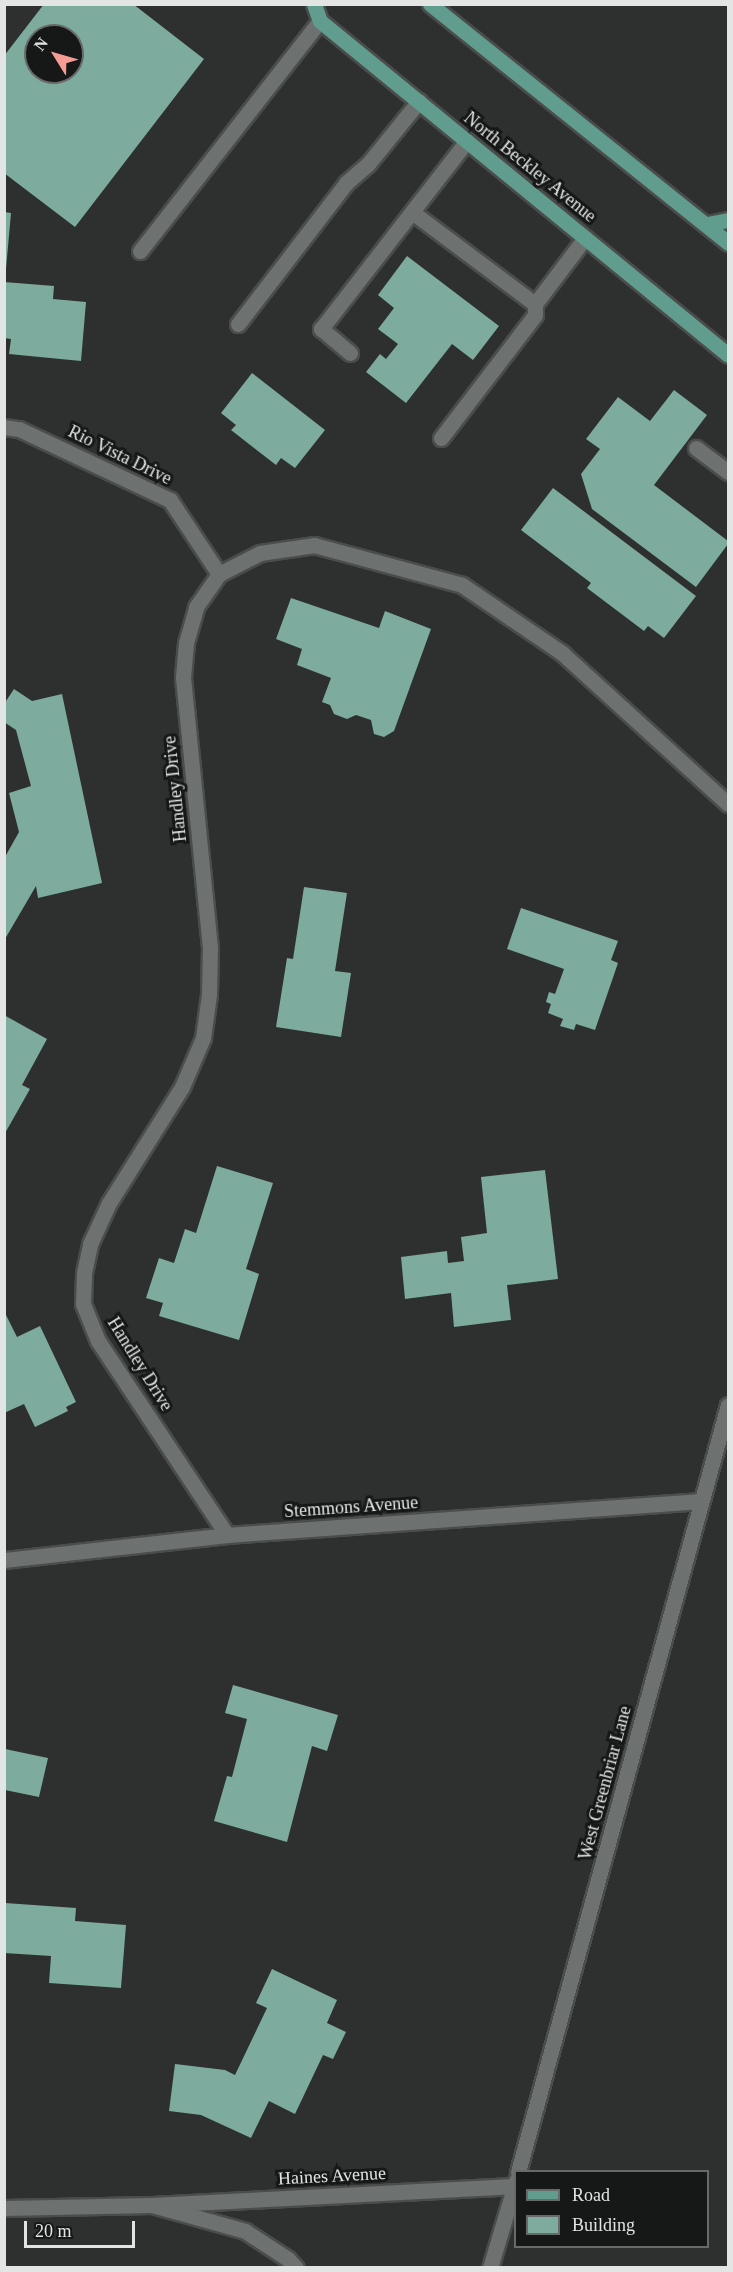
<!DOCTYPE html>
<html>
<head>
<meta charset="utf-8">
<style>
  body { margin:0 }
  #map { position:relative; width:733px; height:2272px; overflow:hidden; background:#2d302f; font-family:"Times New Roman",serif }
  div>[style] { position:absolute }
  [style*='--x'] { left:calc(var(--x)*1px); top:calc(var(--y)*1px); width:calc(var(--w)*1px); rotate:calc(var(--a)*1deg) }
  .building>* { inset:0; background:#7dab9e }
  .roads { filter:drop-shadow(2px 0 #4a4d4c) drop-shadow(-2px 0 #4a4d4c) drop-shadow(0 2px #4a4d4c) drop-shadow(0 -2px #4a4d4c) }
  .minor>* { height:15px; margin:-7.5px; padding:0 7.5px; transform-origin:7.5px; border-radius:7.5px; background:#6d716f }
  .major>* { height:15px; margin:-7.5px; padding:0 7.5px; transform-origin:7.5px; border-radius:7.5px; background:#609d8e }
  span { translate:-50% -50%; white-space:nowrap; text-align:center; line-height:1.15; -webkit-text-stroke:6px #161817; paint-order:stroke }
  .street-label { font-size:18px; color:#e2e5e4 }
  .frame { position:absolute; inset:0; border:6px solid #e2e5e4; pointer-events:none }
  .legend { position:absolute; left:514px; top:2170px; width:195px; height:78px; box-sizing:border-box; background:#161817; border:2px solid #686a69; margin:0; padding:8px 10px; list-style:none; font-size:18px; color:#e2e5e4 }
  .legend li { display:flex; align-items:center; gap:12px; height:30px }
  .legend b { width:30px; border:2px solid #686a69 }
  .north { position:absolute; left:24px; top:24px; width:60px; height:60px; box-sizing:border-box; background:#161817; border:2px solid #686a69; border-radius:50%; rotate:307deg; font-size:16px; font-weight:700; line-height:24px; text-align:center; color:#e2e5e4 }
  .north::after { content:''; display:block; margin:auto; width:21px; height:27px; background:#f59c95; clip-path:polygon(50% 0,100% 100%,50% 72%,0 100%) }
  .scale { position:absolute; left:24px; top:2221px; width:111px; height:27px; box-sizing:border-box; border:3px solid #e2e5e4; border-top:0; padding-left:8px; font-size:18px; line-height:21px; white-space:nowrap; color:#e2e5e4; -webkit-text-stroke:4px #161817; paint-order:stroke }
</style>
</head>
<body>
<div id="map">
  <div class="building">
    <i style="clip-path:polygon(evenodd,44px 4px,133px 4px,204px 59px,75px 227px,4px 173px,4px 56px,44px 4px,36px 36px,72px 36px,72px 72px,36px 72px,36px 36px)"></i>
    <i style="clip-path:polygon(4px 212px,11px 213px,6px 269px,4px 269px)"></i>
    <i style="clip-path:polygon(407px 256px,499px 326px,473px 360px,452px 344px,406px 403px,366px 372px,380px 354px,386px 359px,398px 344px,378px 329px,394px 308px,378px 295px)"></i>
    <i style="clip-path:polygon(4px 282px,54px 286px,53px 299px,86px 302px,81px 361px,9px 354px,11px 339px,4px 338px)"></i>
    <i style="clip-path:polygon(252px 373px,325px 430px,295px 468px,281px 458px,276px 465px,231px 430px,236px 425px,221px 413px)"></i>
    <i style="clip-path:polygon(674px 390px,707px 415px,654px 485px,728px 541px,728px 544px,696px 587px,592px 509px,581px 474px,600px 449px,586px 439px,618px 397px,650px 421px)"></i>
    <i style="clip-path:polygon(553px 488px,696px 596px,664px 638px,648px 626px,644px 631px,587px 588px,591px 583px,521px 530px)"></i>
    <i style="clip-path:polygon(291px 598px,379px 628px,385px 611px,431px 629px,394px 731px,384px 737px,374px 734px,371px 720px,356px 715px,347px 719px,334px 714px,330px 705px,322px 702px,331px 678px,297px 665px,302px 649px,276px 639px)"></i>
    <i style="clip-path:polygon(14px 689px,32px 701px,62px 694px,102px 883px,38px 898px,36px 886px,5px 939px,5px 857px,19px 832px,9px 793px,31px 786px,16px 730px,4px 722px,4px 704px)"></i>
    <i style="clip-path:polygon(304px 887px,347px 893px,335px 971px,351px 973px,341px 1037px,276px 1027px,287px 958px,293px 959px)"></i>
    <i style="clip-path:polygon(521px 908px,618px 941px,611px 960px,618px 963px,595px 1030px,576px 1024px,574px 1030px,560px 1026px,563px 1019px,548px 1013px,551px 1004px,546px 1002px,549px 992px,555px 994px,564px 969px,507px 949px)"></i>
    <i style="clip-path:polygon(4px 1015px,47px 1039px,22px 1085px,30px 1089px,4px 1135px)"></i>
    <i style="clip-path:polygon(217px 1166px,273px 1183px,246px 1269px,259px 1274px,239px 1340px,159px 1316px,163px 1303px,146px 1298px,159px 1258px,174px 1263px,185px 1229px,196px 1233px)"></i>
    <i style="clip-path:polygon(545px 1170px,558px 1279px,507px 1285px,511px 1320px,454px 1327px,451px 1293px,405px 1299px,401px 1257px,447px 1251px,448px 1263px,464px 1261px,461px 1237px,487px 1233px,481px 1177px)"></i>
    <i style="clip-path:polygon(4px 1311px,17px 1337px,40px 1326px,76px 1402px,66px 1407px,68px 1411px,35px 1427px,24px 1404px,4px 1413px)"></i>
    <i style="clip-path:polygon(233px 1685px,338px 1715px,327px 1751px,312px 1746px,287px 1842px,214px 1821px,227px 1776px,232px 1777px,247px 1719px,225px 1713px)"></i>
    <i style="clip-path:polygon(5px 1749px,48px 1758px,39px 1797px,5px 1790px)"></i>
    <i style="clip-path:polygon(5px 1903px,76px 1908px,75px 1921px,126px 1925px,121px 1988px,49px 1983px,51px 1956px,4px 1953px)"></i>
    <i style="clip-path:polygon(272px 1969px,337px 2000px,327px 2023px,346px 2032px,333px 2059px,323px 2055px,295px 2114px,269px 2101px,251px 2138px,201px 2115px,169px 2111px,175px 2064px,225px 2070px,235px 2075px,267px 2008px,256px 2003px)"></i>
  </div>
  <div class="roads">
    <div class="minor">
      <i style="--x:412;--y:212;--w:154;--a:36.8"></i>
      <i style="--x:535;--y:304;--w:83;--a:-52.9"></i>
      <i style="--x:140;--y:251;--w:292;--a:-52"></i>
      <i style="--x:238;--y:324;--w:178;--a:-52.5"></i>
      <i style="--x:346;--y:183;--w:29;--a:-41"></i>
      <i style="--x:368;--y:164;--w:81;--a:-51"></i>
      <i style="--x:350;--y:353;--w:38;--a:-140"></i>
      <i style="--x:321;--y:329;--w:238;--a:-52.2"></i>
      <i style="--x:4;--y:427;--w:15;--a:8"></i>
      <i style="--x:19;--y:429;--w:167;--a:25.2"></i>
      <i style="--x:170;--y:500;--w:89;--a:56.5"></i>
      <i style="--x:441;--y:438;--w:155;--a:-52.6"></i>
      <i style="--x:535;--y:315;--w:11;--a:-90"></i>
      <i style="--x:696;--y:448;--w:40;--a:37"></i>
      <i style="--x:227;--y:1535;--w:233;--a:-123.6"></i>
      <i style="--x:98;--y:1341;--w:40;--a:-112"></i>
      <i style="--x:83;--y:1304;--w:31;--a:-88"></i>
      <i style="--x:84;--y:1273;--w:30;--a:-78"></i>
      <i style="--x:90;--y:1244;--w:45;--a:-65.1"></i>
      <i style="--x:109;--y:1203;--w:137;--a:-57.8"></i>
      <i style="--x:182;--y:1087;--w:53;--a:-66.8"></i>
      <i style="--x:203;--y:1038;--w:44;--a:-82.2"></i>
      <i style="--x:209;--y:994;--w:46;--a:-88.8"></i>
      <i style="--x:210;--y:948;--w:272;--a:-95.7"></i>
      <i style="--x:183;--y:677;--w:34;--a:-85"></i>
      <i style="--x:186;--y:643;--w:37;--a:-74"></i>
      <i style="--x:196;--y:607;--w:40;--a:-55.1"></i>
      <i style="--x:219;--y:574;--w:46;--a:-27.1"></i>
      <i style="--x:260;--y:553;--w:55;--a:-8.4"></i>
      <i style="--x:314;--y:545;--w:153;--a:15.1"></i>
      <i style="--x:462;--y:585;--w:121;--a:34.2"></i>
      <i style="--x:562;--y:653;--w:224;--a:42.3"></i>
      <i style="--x:4;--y:1560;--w:224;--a:-6.4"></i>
      <i style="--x:227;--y:1535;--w:475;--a:-4.1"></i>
      <i style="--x:518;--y:2172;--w:795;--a:-74.69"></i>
      <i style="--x:152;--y:2205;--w:362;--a:-3"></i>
      <i style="--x:4;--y:2208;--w:148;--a:-1.2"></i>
      <i style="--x:152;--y:2205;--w:97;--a:15.6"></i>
      <i style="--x:245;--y:2231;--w:51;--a:33.1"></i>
      <i style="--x:288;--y:2259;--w:12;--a:48"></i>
      <i style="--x:490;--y:2268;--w:91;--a:-73.4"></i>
    </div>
    <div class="major">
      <i style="--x:314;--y:4;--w:18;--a:71"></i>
      <i style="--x:320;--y:21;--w:527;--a:39.3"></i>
      <i style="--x:430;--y:4;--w:382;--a:38.7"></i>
      <i style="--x:707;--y:224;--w:21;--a:-11"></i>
    </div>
  </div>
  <div class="street-label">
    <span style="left:530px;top:167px;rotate:39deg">North Beckley Avenue</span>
    <span style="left:120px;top:455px;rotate:26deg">Rio Vista Drive</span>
    <span style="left:175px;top:789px;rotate:-96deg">Handley Drive</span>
    <span style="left:140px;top:1364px;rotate:58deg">Handley Drive</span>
    <span style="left:351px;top:1507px;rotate:-4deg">Stemmons Avenue</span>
    <span style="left:605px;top:1783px;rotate:-75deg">West Greenbriar Lane</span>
    <span style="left:332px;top:2176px;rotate:-3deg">Haines Avenue</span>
  </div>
  <div class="frame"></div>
  <ul class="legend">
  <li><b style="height:8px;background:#609d8e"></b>Road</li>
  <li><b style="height:16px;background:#7dab9e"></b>Building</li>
  </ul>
  <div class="north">N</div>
  <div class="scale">20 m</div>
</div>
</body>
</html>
